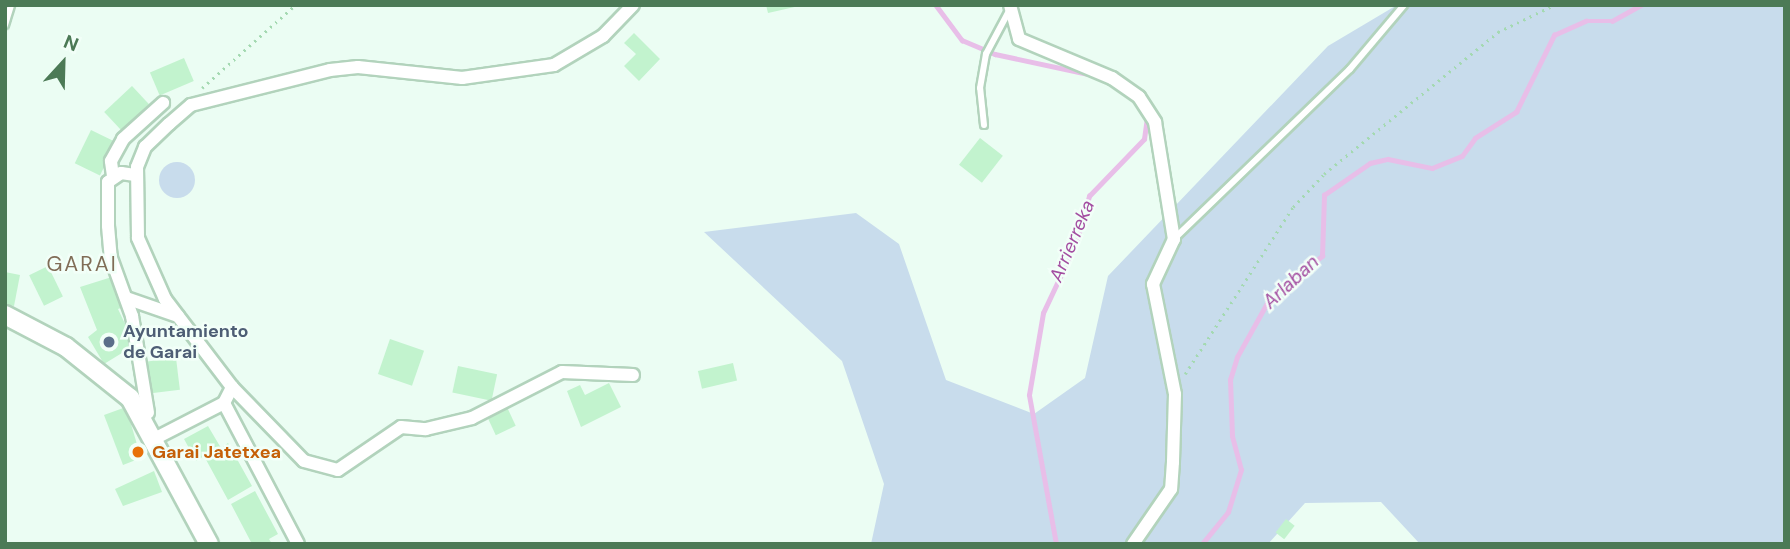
<!DOCTYPE html>
<html>
<head>
<meta charset="utf-8">
<style>
  body { margin:0 }
  #map { position:relative; width:1790px; height:549px; overflow:hidden; background:#ebfdf3; font-family:"DM Sans",sans-serif }
  div>[style] { position:absolute }
  [style*='--x'] { left:calc(var(--x)*1px); top:calc(var(--y)*1px); width:calc(var(--w)*1px); rotate:calc(var(--a)*1deg) }
  .green>* { inset:0; background:#c8dcec }
  .round { border-radius:50% }
  .stream>* { height:4.5px; margin:-2.25px; padding:0 2.25px; transform-origin:2.25px; border-radius:2.25px; background:#e8bee8 }
  .building>* { inset:0; background:#c2f3ce; transform-origin:0 0 }
  .path>* { height:2.5px; margin-top:-1.25px; transform-origin:0; background:repeating-linear-gradient(90deg,#a4d9b1 0 2px,transparent 0 7px) }
  .roads { filter:drop-shadow(2px 0 #b2d3bc) drop-shadow(-2px 0 #b2d3bc) drop-shadow(0 2px #b2d3bc) drop-shadow(0 -2px #b2d3bc) }
  .lane>* { height:6px; margin:-3px; padding:0 3px; transform-origin:3px; border-radius:3px; background:#fff }
  .street>* { height:12px; margin:-6px; padding:0 6px; transform-origin:6px; border-radius:6px; background:#fff }
  .secondary>* { height:18px; margin:-9px; padding:0 9px; transform-origin:9px; border-radius:9px; background:#fff }
  .dots>* { width:19px; height:19px; translate:-50% -50%; box-sizing:border-box; border:4px solid #f2fff8; border-radius:50% }
  span { translate:-50% -50%; white-space:nowrap; text-align:center; line-height:1.15; -webkit-text-stroke:5px #f2fff8; paint-order:stroke }
  .service-label { font-size:18px; color:#4e5e75; font-weight:700 }
  .left { translate:0 -50%; text-align:left }
  .food-label { font-size:18px; color:#c56008; font-weight:700 }
  .water-label { font-size:19px; color:#a34ea1; font-style:italic }
  .quarter-label { font-size:21px; color:#806d57; letter-spacing:2px }
  .frame { position:absolute; inset:0; border:7px solid #4c7a56; pointer-events:none }
  .north { position:absolute; left:28px; top:28px; width:70px; height:70px; -webkit-text-stroke:5px #f2fff8; paint-order:stroke; rotate:22deg; font-size:19px; font-weight:700; line-height:28px; text-align:center; color:#4c7a56 }
  .north::after { content:''; display:block; margin:auto; width:24px; height:32px; background:#4c7a56; clip-path:polygon(50% 0,100% 100%,50% 72%,0 100%) }
</style>
</head>
<body>
<div id="map">
  <div class="green">
    <i style="clip-path:polygon(1397px 5px,1785px 5px,1785px 544px,1420px 544px,1381px 502px,1305px 503px,1268px 544px,871px 544px,884px 484px,842px 361px,704px 232px,856px 213px,899px 244px,946px 380px,1034px 414px,1085px 378px,1108px 276px,1328px 46px)"></i>
    <i class="round" style="left:159px;top:162px;width:36px;height:36px"></i>
  </div>
  <div class="stream">
    <i style="--x:936;--y:5;--w:44;--a:53.4"></i>
    <i style="--x:962;--y:40;--w:36;--a:23"></i>
    <i style="--x:995;--y:54;--w:95;--a:12.1"></i>
    <i style="--x:1056;--y:544;--w:151;--a:-100.3"></i>
    <i style="--x:1029;--y:395;--w:83;--a:-80.3"></i>
    <i style="--x:1043;--y:313;--w:77;--a:-64.8"></i>
    <i style="--x:1076;--y:243;--w:49;--a:-74.5"></i>
    <i style="--x:1089;--y:196;--w:79;--a:-46"></i>
    <i style="--x:1144;--y:139;--w:22;--a:-82"></i>
    <i style="--x:1202;--y:544;--w:41;--a:-50.9"></i>
    <i style="--x:1228;--y:512;--w:44;--a:-72.8"></i>
    <i style="--x:1241;--y:470;--w:35;--a:-105"></i>
    <i style="--x:1232;--y:436;--w:56;--a:-92"></i>
    <i style="--x:1230;--y:380;--w:24;--a:-73"></i>
    <i style="--x:1237;--y:357;--w:70;--a:-60.9"></i>
    <i style="--x:1271;--y:296;--w:65;--a:-38.1"></i>
    <i style="--x:1322;--y:256;--w:61;--a:-88.1"></i>
    <i style="--x:1324;--y:195;--w:56;--a:-34.8"></i>
    <i style="--x:1370;--y:163;--w:18;--a:-13"></i>
    <i style="--x:1388;--y:159;--w:45;--a:11.6"></i>
    <i style="--x:1432;--y:168;--w:32;--a:-22"></i>
    <i style="--x:1462;--y:156;--w:22;--a:-54"></i>
    <i style="--x:1475;--y:138;--w:49;--a:-32.4"></i>
    <i style="--x:1516;--y:112;--w:86;--a:-63.7"></i>
    <i style="--x:1554;--y:35;--w:35;--a:-24"></i>
    <i style="--x:1586;--y:21;--w:26;--a:0"></i>
    <i style="--x:1612;--y:21;--w:33;--a:-29"></i>
  </div>
  <div class="building">
    <i style="clip-path:polygon(766px 5px,799px 5px,799px 6px,768px 13px)"></i>
    <i style="clip-path:polygon(634px 33px,660px 59px,639px 81px,624px 66px,636px 54px,624px 43px)"></i>
    <i style="left:184px;top:58px;width:25px;height:37px;rotate:67deg"></i>
    <i style="left:132px;top:86px;width:25px;height:38px;rotate:47deg"></i>
    <i style="left:91px;top:130px;width:28px;height:37px;rotate:26deg"></i>
    <i style="left:980px;top:138px;width:29px;height:34px;rotate:38deg"></i>
    <i style="left:48px;top:266px;width:34px;height:21px;rotate:64deg"></i>
    <i style="clip-path:polygon(5px 272px,20px 275px,14px 306px,5px 304px)"></i>
    <i style="clip-path:polygon(115px 276px,124px 307px,118px 309px,135px 345px,104px 364px,88px 337px,97px 330px,80px 287px)"></i>
    <i style="left:390px;top:339px;width:36px;height:37px;rotate:19deg"></i>
    <i style="left:176px;top:358px;width:32px;height:29px;rotate:83deg"></i>
    <i style="left:733px;top:363px;width:18px;height:36px;rotate:77deg"></i>
    <i style="left:458px;top:366px;width:40px;height:27px;rotate:12deg"></i>
    <i style="clip-path:polygon(609px 383px,621px 407px,581px 427px,567px 391px,580px 385px,585px 395px)"></i>
    <i style="left:506px;top:405px;width:23px;height:22px;rotate:65deg"></i>
    <i style="clip-path:polygon(126px 407px,141px 458px,123px 465px,104px 415px)"></i>
    <i style="clip-path:polygon(208px 426px,221px 448px,228px 443px,252px 486px,228px 500px,204px 456px,196px 461px,184px 439px)"></i>
    <i style="clip-path:polygon(154px 471px,162px 492px,123px 506px,115px 489px)"></i>
    <i style="clip-path:polygon(255px 491px,278px 534px,269px 539px,272px 544px,252px 544px,231px 504px)"></i>
    <i style="left:1286px;top:519px;width:11px;height:17px;rotate:38deg"></i>
  </div>
  <div class="path">
    <i style="--x:202;--y:88;--w:125;--a:-41.7"></i>
    <i style="--x:1185;--y:374;--w:199;--a:-57.1"></i>
    <i style="--x:1293;--y:207;--w:45;--a:-46.8"></i>
    <i style="--x:1324;--y:174;--w:225;--a:-39.2"></i>
    <i style="--x:1498;--y:32;--w:62;--a:-25.7"></i>
  </div>
  <div class="roads">
    <div class="lane">
      <i style="--x:5;--y:25;--w:21;--a:-73"></i>
      <i style="--x:984;--y:125;--w:37;--a:-96"></i>
      <i style="--x:980;--y:88;--w:35;--a:-80"></i>
      <i style="--x:986;--y:54;--w:49;--a:-61.9"></i>
      <i style="--x:1175;--y:238;--w:243;--a:-44"></i>
      <i style="--x:1350;--y:69;--w:84;--a:-49.8"></i>
    </div>
    <div class="street">
      <i style="--x:1010;--y:5;--w:35;--a:75"></i>
      <i style="--x:1019;--y:39;--w:101;--a:22.8"></i>
      <i style="--x:1112;--y:78;--w:33;--a:35"></i>
      <i style="--x:1139;--y:97;--w:30;--a:57"></i>
      <i style="--x:1155;--y:122;--w:119;--a:80.8"></i>
      <i style="--x:1174;--y:239;--w:50;--a:115"></i>
      <i style="--x:1153;--y:284;--w:112;--a:78.7"></i>
      <i style="--x:1175;--y:394;--w:68;--a:91.7"></i>
      <i style="--x:1173;--y:462;--w:27;--a:94"></i>
      <i style="--x:1171;--y:489;--w:67;--a:124.6"></i>
      <i style="--x:135;--y:175;--w:14;--a:-172"></i>
      <i style="--x:121;--y:173;--w:16;--a:145"></i>
      <i style="--x:108;--y:182;--w:44;--a:90"></i>
      <i style="--x:108;--y:226;--w:32;--a:85"></i>
      <i style="--x:111;--y:258;--w:62;--a:70.1"></i>
      <i style="--x:132;--y:316;--w:98;--a:80.6"></i>
      <i style="--x:113;--y:176;--w:15;--a:-98"></i>
      <i style="--x:111;--y:161;--w:25;--a:-61"></i>
      <i style="--x:123;--y:139;--w:54;--a:-42"></i>
      <i style="--x:126;--y:298;--w:55;--a:19.1"></i>
      <i style="--x:232;--y:387;--w:103;--a:45.8"></i>
      <i style="--x:304;--y:461;--w:35;--a:15"></i>
      <i style="--x:338;--y:470;--w:76;--a:-34.3"></i>
      <i style="--x:401;--y:427;--w:25;--a:5"></i>
      <i style="--x:426;--y:429;--w:47;--a:-13.4"></i>
      <i style="--x:472;--y:418;--w:101;--a:-27.1"></i>
      <i style="--x:562;--y:372;--w:71;--a:2.4"></i>
      <i style="--x:224;--y:403;--w:159;--a:62.3"></i>
      <i style="--x:154;--y:439;--w:79;--a:-27.2"></i>
      <i style="--x:224;--y:403;--w:18;--a:-63"></i>
      <i style="--x:232;--y:387;--w:111;--a:-127.3"></i>
      <i style="--x:165;--y:299;--w:67;--a:-113.9"></i>
      <i style="--x:138;--y:238;--w:71;--a:-90.8"></i>
      <i style="--x:137;--y:167;--w:22;--a:-68"></i>
      <i style="--x:145;--y:147;--w:33;--a:-44"></i>
      <i style="--x:169;--y:124;--w:29;--a:-41"></i>
      <i style="--x:191;--y:105;--w:143;--a:-14.1"></i>
      <i style="--x:330;--y:70;--w:28;--a:-6"></i>
      <i style="--x:358;--y:67;--w:105;--a:6"></i>
      <i style="--x:462;--y:78;--w:93;--a:-8"></i>
      <i style="--x:554;--y:65;--w:57;--a:-30.6"></i>
      <i style="--x:603;--y:36;--w:43;--a:-45.9"></i>
    </div>
    <div class="secondary">
      <i style="--x:5;--y:315;--w:69;--a:27.7"></i>
      <i style="--x:66;--y:347;--w:82;--a:38.6"></i>
      <i style="--x:130;--y:398;--w:166;--a:61.6"></i>
    </div>
  </div>
  <div class="dots">
    <i style="left:109px;top:342px;background:#5c6f8a"></i>
    <i style="left:138px;top:452px;background:#e8710a"></i>
  </div>
  <div class="service-label">
    <span class="left" style="left:123px;top:342px">Ayuntamiento<br>de Garai</span>
  </div>
  <div class="food-label">
    <span class="left" style="left:152px;top:452px">Garai Jatetxea</span>
  </div>
  <div class="water-label">
    <span style="left:1072px;top:241px;rotate:-67deg">Arrierreka</span>
    <span style="left:1291px;top:282px;rotate:-43deg">Arlaban</span>
  </div>
  <div class="quarter-label">
    <span style="left:82px;top:264px">GARAI</span>
  </div>
  <div class="frame"></div>
  <div class="north">N</div>
</div>
</body>
</html>
